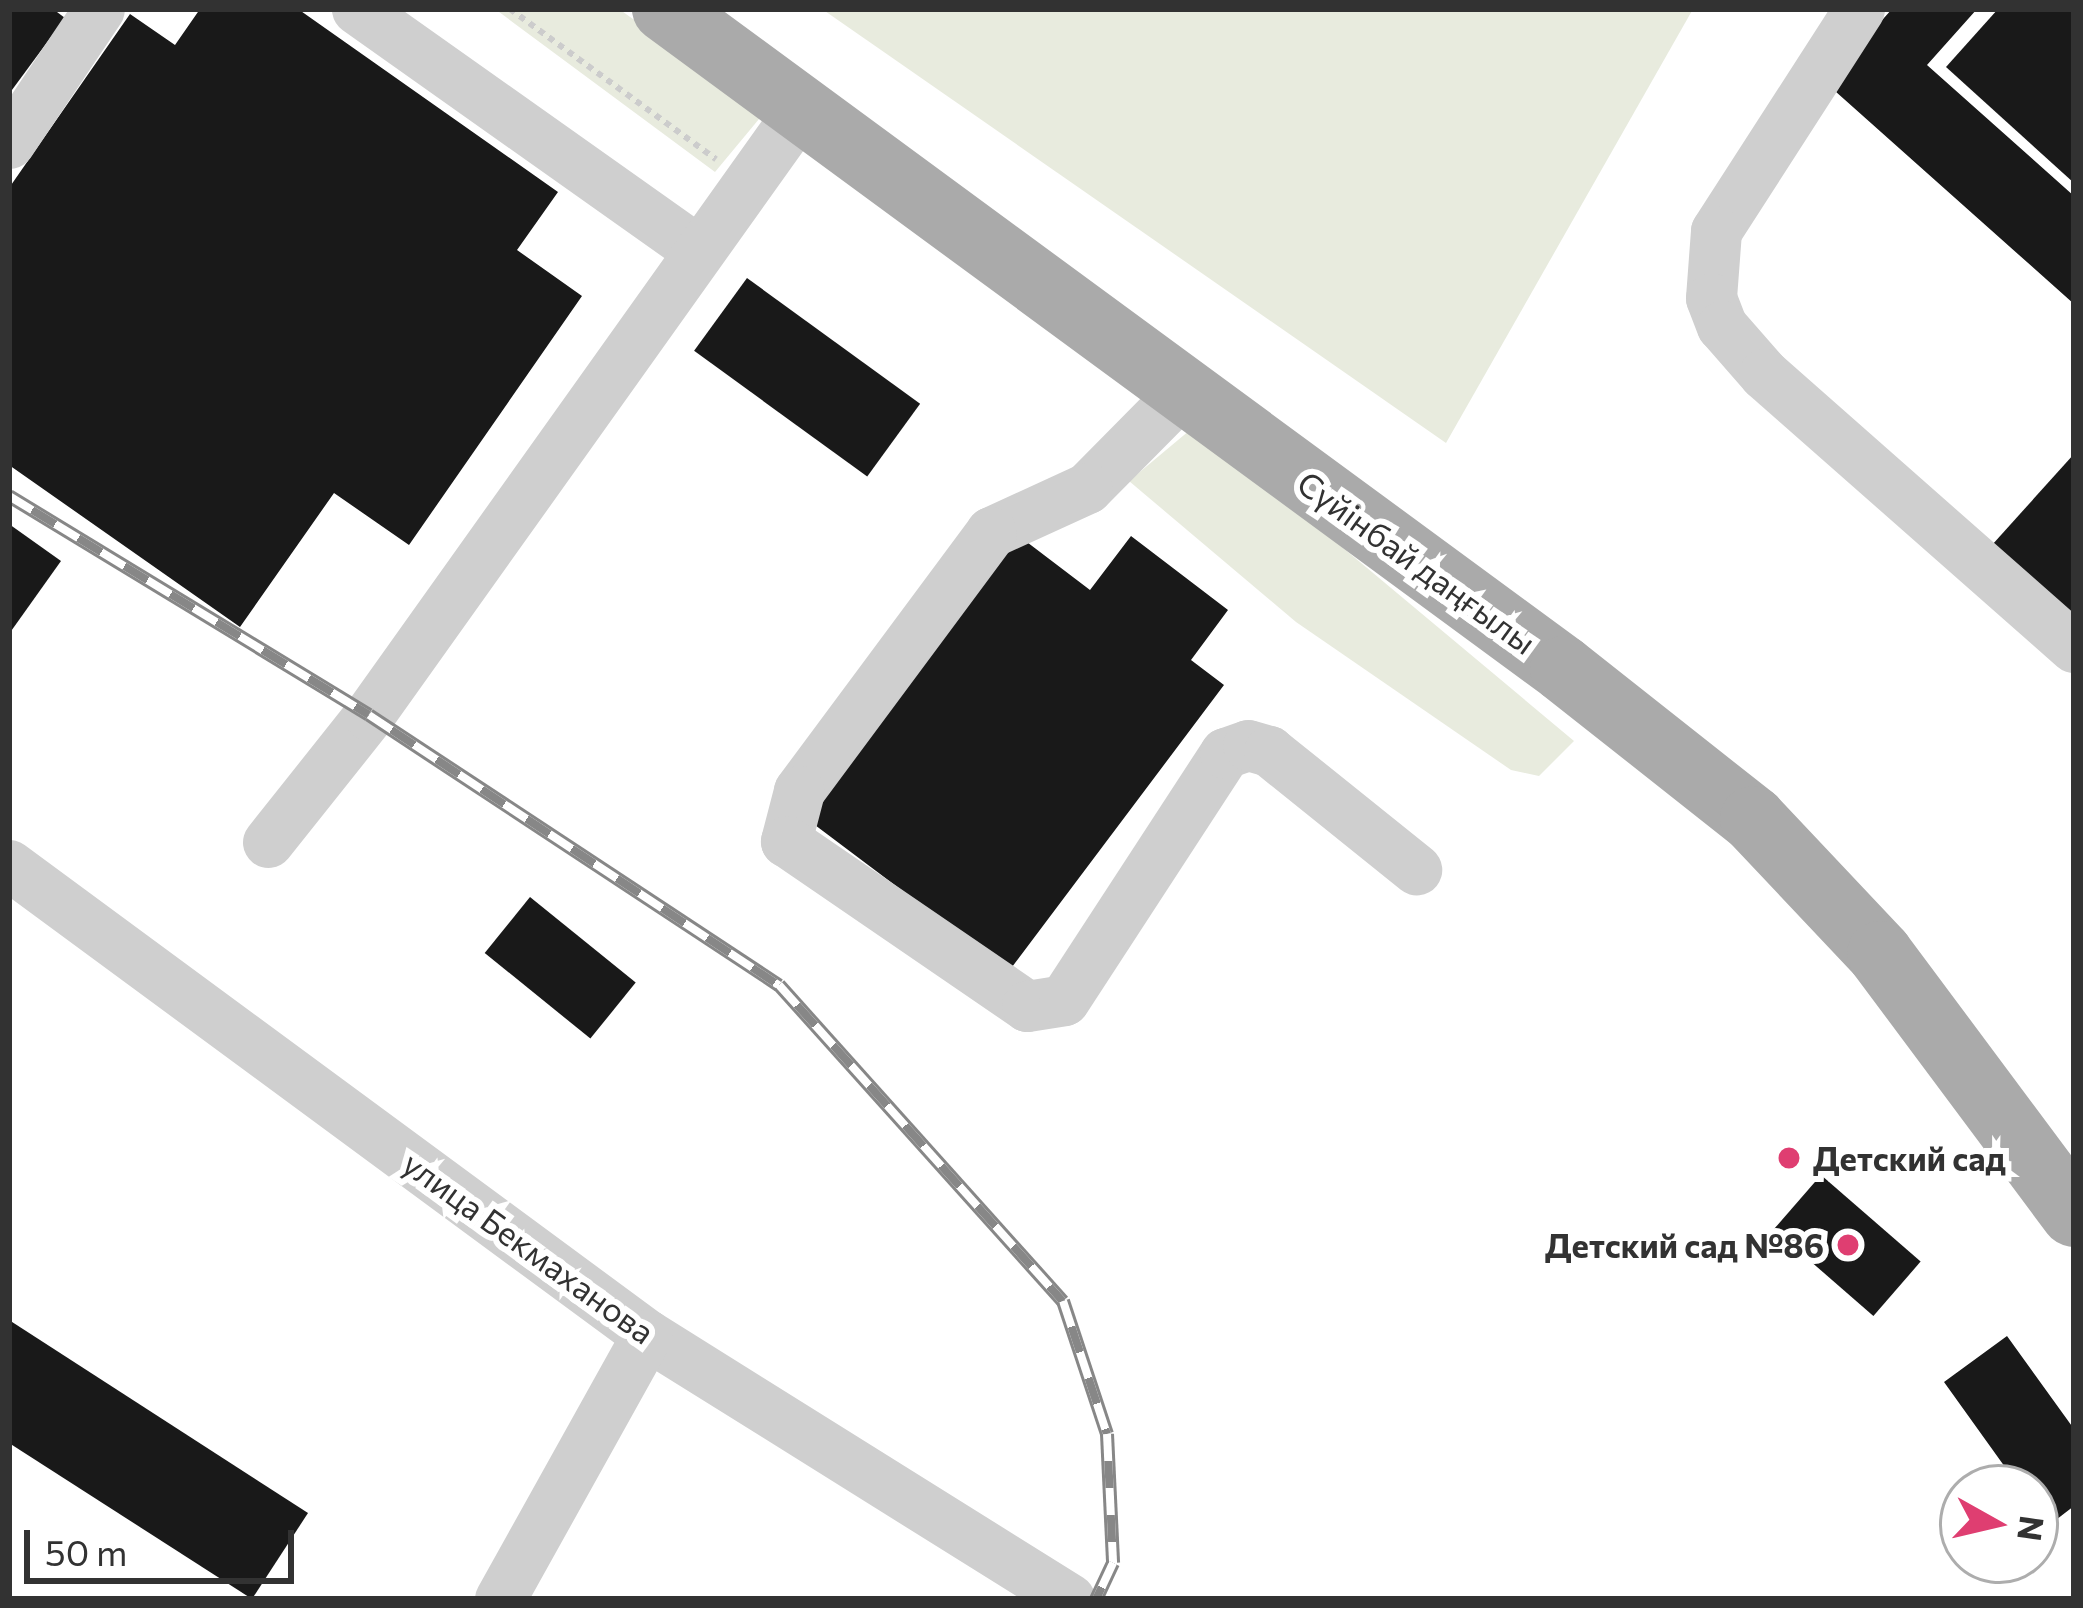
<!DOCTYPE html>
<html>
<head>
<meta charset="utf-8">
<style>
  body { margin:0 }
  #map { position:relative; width:2083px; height:1608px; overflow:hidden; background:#fff; font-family:Commissioner,sans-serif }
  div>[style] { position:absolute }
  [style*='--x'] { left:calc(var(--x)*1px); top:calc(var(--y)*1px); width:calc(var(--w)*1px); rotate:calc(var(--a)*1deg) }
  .green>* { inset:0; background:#e8ebde }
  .building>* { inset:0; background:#191919; transform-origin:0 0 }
  .path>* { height:6px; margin-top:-3px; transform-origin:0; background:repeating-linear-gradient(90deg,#ccc 0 6px,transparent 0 12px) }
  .minor>* { height:51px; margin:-25.5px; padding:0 25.5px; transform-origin:25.5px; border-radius:25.5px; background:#cfcfcf }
  .major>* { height:66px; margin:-33px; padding:0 33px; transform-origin:33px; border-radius:33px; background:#aaa }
  .rail>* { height:14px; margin-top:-7px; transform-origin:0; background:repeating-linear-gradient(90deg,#fff 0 27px,#878787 0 54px); box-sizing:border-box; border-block:3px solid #878787 }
  .dots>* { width:33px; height:33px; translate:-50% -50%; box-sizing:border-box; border:6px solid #fff; border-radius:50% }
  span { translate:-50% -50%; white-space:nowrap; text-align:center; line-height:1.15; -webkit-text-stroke:12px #fff; paint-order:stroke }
  .street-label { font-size:33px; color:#323232 }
  .poi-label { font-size:33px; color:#323232; font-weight:700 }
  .left { translate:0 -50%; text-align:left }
  .right { translate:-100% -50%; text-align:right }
  .frame { position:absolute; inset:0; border:12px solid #323232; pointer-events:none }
  .north { position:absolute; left:1939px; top:1464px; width:120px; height:120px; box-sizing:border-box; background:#fff; border:3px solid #adadad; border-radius:50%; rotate:98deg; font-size:33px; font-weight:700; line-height:48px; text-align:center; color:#323232 }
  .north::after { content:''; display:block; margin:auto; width:42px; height:54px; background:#df3e71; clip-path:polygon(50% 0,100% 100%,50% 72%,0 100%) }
  .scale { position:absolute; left:24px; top:1530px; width:270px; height:54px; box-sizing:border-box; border:6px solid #323232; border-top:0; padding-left:15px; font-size:36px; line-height:42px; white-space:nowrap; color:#323232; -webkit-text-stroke:9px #fff; paint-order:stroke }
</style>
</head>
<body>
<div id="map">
  <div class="green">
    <i style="clip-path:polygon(495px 9px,619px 9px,764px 113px,715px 172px)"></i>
    <i style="clip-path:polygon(822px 9px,1693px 9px,1446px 443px)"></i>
    <i style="clip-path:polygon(1196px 425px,1574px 741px,1539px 776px,1511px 770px,1296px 622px,1129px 481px)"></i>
  </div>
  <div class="building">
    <i style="clip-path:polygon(9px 9px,53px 9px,65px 18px,9px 94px)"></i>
    <i style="clip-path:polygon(200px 9px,298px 9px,558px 192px,517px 250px,582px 296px,409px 545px,334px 493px,240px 627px,9px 465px,9px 188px,130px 14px,175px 45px)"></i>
    <i style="clip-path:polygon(1892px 9px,1977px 9px,1927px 65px,2074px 196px,2074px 304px,1826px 83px)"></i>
    <i style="clip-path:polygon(1998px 9px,2074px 9px,2074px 183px,1946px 67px)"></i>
    <i style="left:747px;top:278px;width:214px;height:90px;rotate:36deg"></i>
    <i style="clip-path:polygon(2074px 454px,2074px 638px,1983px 555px)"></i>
    <i style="clip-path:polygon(9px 524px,61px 561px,9px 634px)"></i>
    <i style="clip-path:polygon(1015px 533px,1090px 590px,1131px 536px,1228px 610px,1191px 660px,1224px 685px,1009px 971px,803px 816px)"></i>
    <i style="left:530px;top:897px;width:136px;height:72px;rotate:39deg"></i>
    <i style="left:1821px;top:1175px;width:132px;height:72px;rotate:41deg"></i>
    <i style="clip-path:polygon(9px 1320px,308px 1513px,252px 1599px,9px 1443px)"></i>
    <i style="clip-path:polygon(2007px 1336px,2074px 1429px,2074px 1506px,2048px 1526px,2035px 1508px,2035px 1488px,2020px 1488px,1944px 1382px)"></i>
  </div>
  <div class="path">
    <i style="--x:510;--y:9;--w:255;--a:36.1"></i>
  </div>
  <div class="minor">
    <i style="--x:357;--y:9;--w:418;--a:35.3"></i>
    <i style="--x:1859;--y:9;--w:264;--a:122.8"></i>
    <i style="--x:1716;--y:231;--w:67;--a:94.3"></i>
    <i style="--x:1711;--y:298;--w:30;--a:69"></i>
    <i style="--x:1722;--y:326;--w:64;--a:48.8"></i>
    <i style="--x:1764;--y:374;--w:413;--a:41.4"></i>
    <i style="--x:9;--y:143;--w:161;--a:-56.1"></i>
    <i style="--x:1184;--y:390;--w:138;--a:134.7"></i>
    <i style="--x:1087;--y:488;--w:106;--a:155.4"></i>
    <i style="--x:991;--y:532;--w:322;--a:126.6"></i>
    <i style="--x:799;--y:791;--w:52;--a:104.6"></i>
    <i style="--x:786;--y:841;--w:292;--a:34.4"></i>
    <i style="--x:1027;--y:1006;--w:37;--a:-9"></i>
    <i style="--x:1064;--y:1000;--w:295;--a:-56.9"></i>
    <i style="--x:1225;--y:753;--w:24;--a:-19"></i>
    <i style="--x:1248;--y:745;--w:22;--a:16"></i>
    <i style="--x:1269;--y:751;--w:189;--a:38.8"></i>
    <i style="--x:268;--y:842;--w:162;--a:-51.5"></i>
    <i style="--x:369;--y:715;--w:744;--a:-54.52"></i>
    <i style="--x:9;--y:865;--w:792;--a:36.38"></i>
    <i style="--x:647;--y:1335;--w:498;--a:32"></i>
    <i style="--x:500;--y:1599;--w:302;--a:-60.9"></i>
  </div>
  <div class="major">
    <i style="--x:665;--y:9;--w:1114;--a:36.31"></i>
    <i style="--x:1563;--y:669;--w:242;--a:38.3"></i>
    <i style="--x:1753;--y:819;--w:185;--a:46.7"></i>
    <i style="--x:1880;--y:954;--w:324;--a:53.3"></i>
  </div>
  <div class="rail">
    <i style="--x:9;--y:496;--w:421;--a:31.3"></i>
    <i style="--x:369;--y:715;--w:491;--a:33.4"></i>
    <i style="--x:779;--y:985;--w:425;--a:48.1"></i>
    <i style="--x:1063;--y:1301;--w:140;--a:71.7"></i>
    <i style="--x:1107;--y:1434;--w:129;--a:87.3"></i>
    <i style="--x:1113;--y:1563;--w:40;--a:115"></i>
  </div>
  <div class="dots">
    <i style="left:1789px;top:1158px;background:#df3e71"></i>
    <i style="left:1848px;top:1245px;background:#df3e71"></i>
  </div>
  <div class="street-label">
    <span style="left:1417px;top:562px;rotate:36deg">Сүйінбай даңғылы</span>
    <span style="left:529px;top:1247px;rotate:36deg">улица Бекмаханова</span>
  </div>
  <div class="poi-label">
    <span class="left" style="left:1813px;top:1158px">Детский сад</span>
    <span class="right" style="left:1824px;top:1245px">Детский сад №86</span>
  </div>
  <div class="frame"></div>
  <div class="north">N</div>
  <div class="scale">50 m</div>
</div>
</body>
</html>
